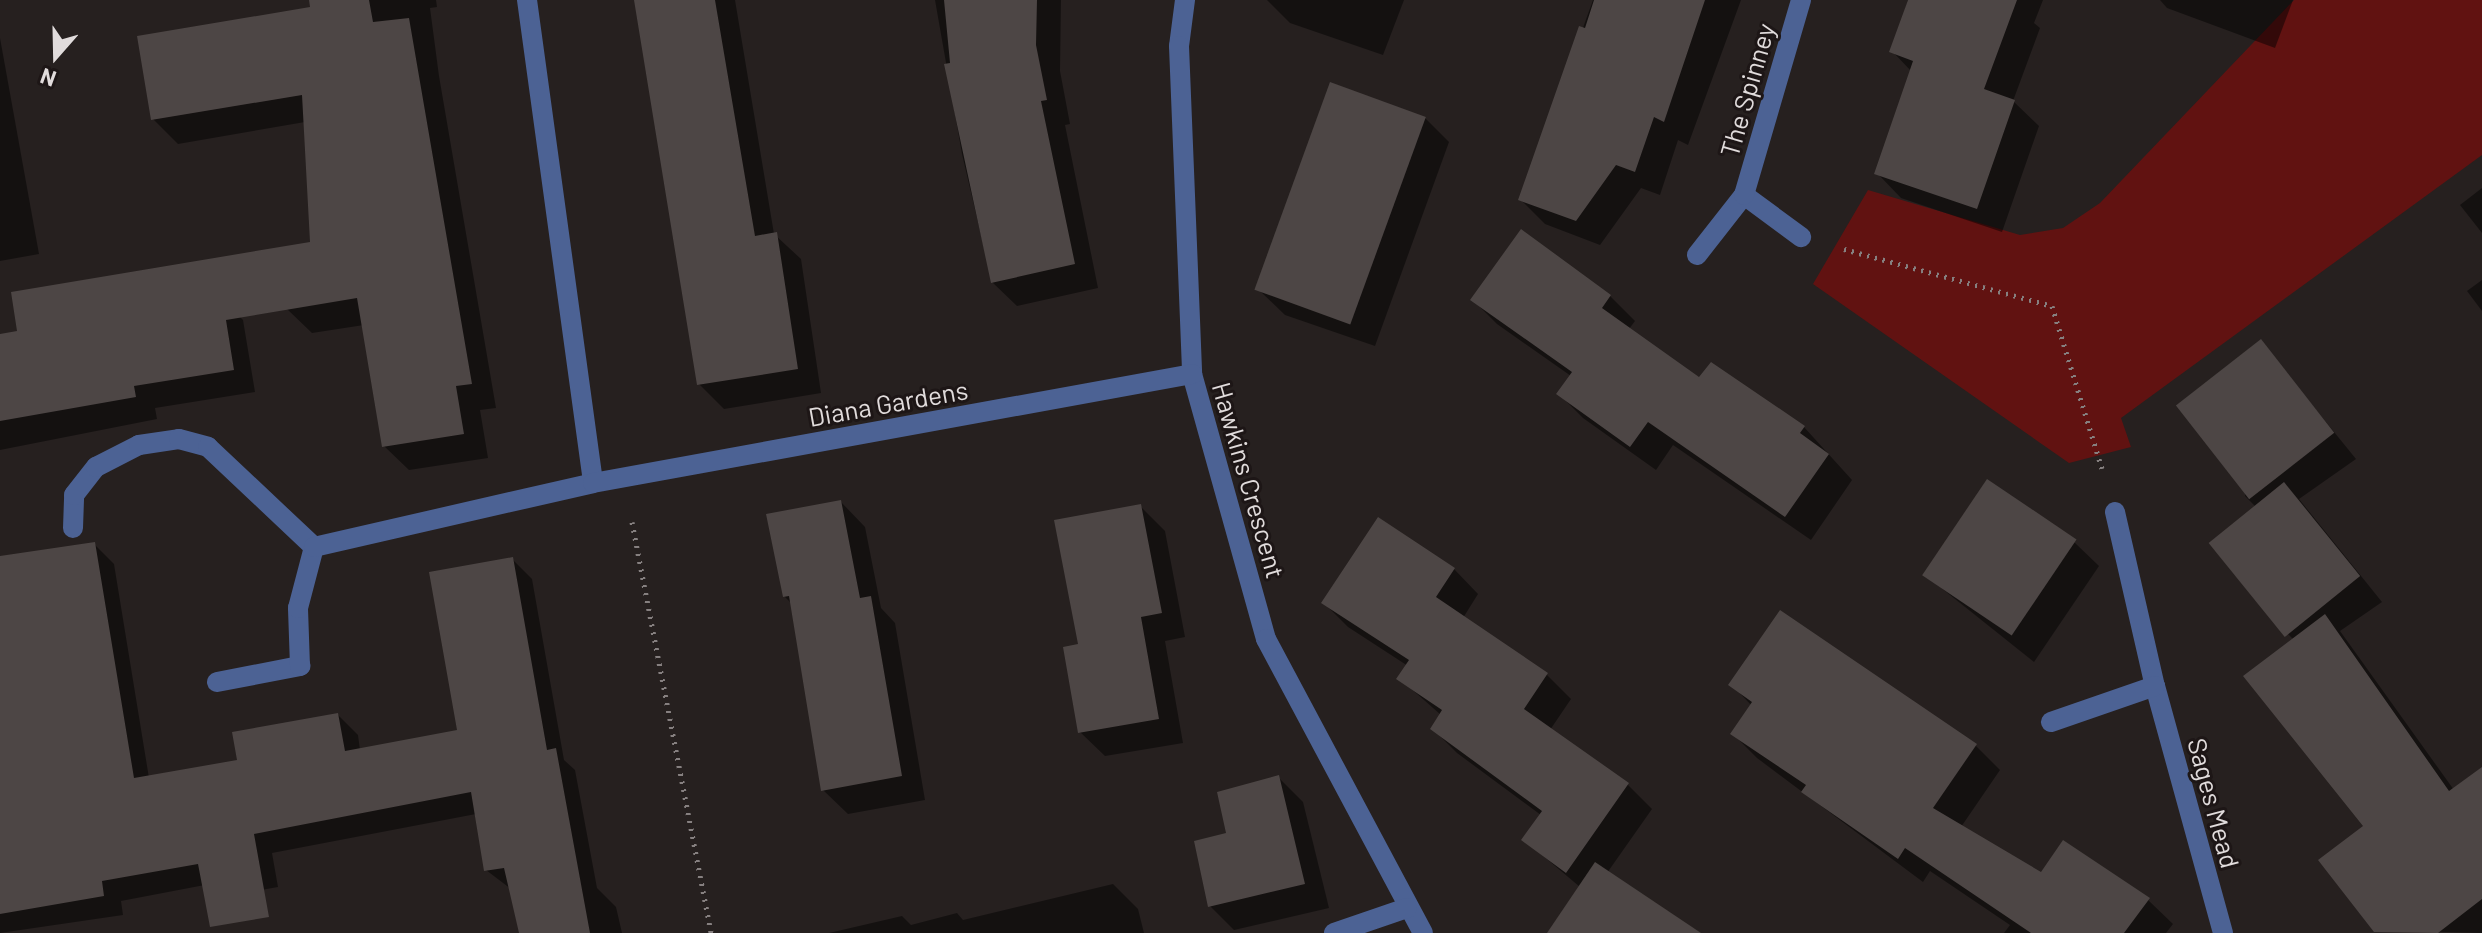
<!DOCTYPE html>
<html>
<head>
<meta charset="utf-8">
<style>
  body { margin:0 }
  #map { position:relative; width:2482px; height:933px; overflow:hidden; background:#26201f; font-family:Barlow,sans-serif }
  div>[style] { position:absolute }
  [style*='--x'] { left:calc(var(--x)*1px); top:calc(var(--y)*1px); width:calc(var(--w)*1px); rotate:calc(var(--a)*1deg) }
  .green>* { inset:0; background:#611211 }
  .shadow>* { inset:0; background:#0007 }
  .building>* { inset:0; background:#4d4645; transform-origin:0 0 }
  .path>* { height:5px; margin-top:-2.5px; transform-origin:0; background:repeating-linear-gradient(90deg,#868080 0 2px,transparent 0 8px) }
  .service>* { height:20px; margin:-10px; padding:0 10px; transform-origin:10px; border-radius:10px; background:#4c6294 }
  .minor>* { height:20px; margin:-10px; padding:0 10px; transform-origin:10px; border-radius:10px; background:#4c6294 }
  span { translate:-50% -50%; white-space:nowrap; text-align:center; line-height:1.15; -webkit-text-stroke:6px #1d1616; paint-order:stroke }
  .street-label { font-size:26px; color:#e1dcdc }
  .north { position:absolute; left:16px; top:16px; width:80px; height:80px; -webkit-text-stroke:6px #1d1616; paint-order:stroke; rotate:200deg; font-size:22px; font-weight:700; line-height:32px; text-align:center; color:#e1dcdc }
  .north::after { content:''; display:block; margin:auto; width:28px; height:36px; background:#e1dcdc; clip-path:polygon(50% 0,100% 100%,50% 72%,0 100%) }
</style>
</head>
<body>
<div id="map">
  <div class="green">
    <i style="clip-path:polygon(2294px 0,2482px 0,2482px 155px,2121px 418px,2131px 447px,2069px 463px,1813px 284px,1868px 190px,2020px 235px,2063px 228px,2100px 203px)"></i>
  </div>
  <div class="shadow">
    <i style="clip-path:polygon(311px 0,436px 0,437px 7px,430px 8px,439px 76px,496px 408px,480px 410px,488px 458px,409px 470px,384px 446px,364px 325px,312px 333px,287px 309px,312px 244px,305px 122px,178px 144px,153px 119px,312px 8px)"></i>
    <i style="clip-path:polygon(636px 0,735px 0,774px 234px,801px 259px,821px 393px,724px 409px,699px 384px)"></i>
    <i style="clip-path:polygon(1061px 0,1060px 71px,1070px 124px,1065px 125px,1098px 288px,1017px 306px,992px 282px,962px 154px,935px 0)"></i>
    <i style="clip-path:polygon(1267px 0,1404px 0,1383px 55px,1290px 23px)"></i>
    <i style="clip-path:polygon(1593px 0,1741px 0,1688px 145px,1678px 140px,1660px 195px,1641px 188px,1600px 245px,1545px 224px,1521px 200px)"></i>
    <i style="clip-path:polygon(1908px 0,2043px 0,2034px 23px,2040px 28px,2013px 101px,2039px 126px,2002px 232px,1901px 198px,1877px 173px,1912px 72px,1892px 51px)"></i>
    <i style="clip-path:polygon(2160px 0,2293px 0,2275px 48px,2167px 8px)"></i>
    <i style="clip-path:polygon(0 38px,39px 254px,0 261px)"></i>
    <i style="clip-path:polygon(1425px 118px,1449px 142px,1375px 346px,1285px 315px,1260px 291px)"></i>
    <i style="clip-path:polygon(2482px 188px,2482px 233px,2460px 205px)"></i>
    <i style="clip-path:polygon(2482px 280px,2482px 311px,2467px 291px)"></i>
    <i style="clip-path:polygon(1610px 296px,1635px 321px,1629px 329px,1700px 380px,1804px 427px,1852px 480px,1811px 540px,1673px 445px,1656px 470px,1583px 418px,1559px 394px,1571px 376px,1497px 324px,1473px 300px)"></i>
    <i style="clip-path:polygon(221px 298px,243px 320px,255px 392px,155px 408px,157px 419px,0 450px,0 335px)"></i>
    <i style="clip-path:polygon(2261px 342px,2356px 459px,2299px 499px,2382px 602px,2340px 631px,2454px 790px,2482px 786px,2482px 933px,2375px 930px,2366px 826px,2294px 640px,2284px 630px,2255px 506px,2245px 496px)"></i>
    <i style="clip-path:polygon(841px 502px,865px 527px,881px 608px,895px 623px,925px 800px,848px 814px,823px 790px,792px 604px,784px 596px)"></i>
    <i style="clip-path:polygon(1140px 506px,1165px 531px,1185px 637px,1165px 641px,1183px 743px,1105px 756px,1080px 732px)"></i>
    <i style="clip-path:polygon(2074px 542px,2099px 566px,2034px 662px,1925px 575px)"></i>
    <i style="clip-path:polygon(94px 544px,114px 564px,149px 778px,239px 762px,338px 715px,358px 735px,360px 750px,459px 732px,512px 559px,532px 579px,564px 760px,575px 770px,597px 888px,616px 907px,622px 933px,521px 933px,511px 889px,486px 870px,476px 814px,272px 853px,278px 887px,222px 897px,210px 884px,121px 901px,123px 915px,0 933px,0 699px)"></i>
    <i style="clip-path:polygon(1454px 569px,1478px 594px,1463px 618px,1547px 675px,1571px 699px,1550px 730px,1628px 785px,1652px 809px,1607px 873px,1694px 933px,1549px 933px,1580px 887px,1523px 839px,1541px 815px,1457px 753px,1432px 728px,1441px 715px,1399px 678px,1408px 666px,1348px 627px,1323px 602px)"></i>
    <i style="clip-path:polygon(1780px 613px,1976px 746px,2000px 770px,1961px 827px,2041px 874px,2148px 900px,2173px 924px,2166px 933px,2004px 933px,2010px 925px,1930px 871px,1923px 882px,1757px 758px,1732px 733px,1752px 706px,1731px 684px)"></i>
    <i style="clip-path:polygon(1278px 777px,1303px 802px,1329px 908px,1234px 930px,1210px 906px,1228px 834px)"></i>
    <i style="clip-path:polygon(1113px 884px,1138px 909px,1144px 933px,829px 933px,902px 916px,911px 925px,957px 913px,963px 920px)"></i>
  </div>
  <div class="building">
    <i style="clip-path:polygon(309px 0,369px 0,373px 22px,409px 18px,472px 384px,456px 386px,464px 434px,382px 447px,357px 298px,226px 320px,234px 370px,134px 386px,136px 397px,0 421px,0 334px,17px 331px,11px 292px,310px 242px,302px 95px,151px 120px,137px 36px,310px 7px)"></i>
    <i style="clip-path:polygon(634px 0,715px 0,755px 236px,777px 232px,798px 369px,697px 385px)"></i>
    <i style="clip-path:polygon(944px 0,1037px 0,1036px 45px,1047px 100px,1041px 101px,1075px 264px,991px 283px,944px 64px,950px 63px)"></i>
    <i style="clip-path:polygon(1594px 0,1705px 0,1664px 122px,1654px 117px,1635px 172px,1616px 165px,1576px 221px,1518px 200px,1579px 26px,1585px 28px)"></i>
    <i style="clip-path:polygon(1908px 0,2017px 0,1984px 89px,2015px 100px,1977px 209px,1874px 174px,1913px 61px,1889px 52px)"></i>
    <i style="left:1330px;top:82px;width:102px;height:221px;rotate:20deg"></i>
    <i style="clip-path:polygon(1521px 229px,1611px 295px,1602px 308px,1699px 377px,1711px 362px,1805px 426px,1800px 433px,1829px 454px,1785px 517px,1648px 422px,1630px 447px,1556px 394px,1572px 372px,1470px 300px)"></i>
    <i style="left:2261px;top:339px;width:119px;height:108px;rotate:52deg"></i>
    <i style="left:1987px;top:479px;width:108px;height:116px;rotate:34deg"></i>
    <i style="left:2284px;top:482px;width:121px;height:97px;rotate:51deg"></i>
    <i style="clip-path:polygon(841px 500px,860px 598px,871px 596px,902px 776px,821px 791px,789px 596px,783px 597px,766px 514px)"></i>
    <i style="clip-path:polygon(1141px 504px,1162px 613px,1141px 617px,1159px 719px,1078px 733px,1063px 647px,1078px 644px,1054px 520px)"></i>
    <i style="clip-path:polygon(1378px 517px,1455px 568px,1436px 597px,1548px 673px,1524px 709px,1629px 783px,1566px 873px,1521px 840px,1542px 811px,1430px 729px,1442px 710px,1396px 679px,1409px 660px,1321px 603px)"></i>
    <i style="clip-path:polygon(95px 542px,134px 778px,237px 760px,232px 732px,338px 713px,345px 751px,457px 730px,429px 572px,513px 557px,547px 750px,556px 748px,590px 933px,519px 933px,504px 868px,484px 871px,471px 792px,254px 834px,269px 917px,210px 927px,198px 864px,102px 881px,104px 896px,0 914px,0 556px)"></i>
    <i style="clip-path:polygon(1780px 610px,1977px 744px,1933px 808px,2041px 872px,2063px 840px,2150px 898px,2124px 933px,2031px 933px,1905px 848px,1898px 859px,1801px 792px,1806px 785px,1730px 734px,1752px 702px,1728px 685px)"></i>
    <i style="clip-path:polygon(2325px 614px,2449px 791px,2482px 767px,2482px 899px,2438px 933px,2374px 932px,2318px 860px,2363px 826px,2243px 676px)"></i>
    <i style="clip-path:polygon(1279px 775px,1305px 884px,1208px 907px,1194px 841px,1226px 833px,1217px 792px)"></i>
    <i style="clip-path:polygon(1595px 862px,1701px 933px,1547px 933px)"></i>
  </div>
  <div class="path">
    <i style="--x:1844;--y:249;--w:216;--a:15.3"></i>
    <i style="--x:2052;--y:306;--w:170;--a:72.9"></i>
    <i style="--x:632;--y:522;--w:419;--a:79.1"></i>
  </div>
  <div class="service">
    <i style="--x:73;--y:528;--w:33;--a:-88"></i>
    <i style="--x:74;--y:495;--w:36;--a:-52"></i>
    <i style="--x:96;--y:467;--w:48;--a:-27.1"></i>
    <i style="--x:139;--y:445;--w:40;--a:-8.5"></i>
    <i style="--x:179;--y:439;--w:30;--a:15"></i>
    <i style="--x:208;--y:447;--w:146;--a:43.3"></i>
  </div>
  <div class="minor">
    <i style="--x:527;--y:0;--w:487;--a:82.2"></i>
    <i style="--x:1185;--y:0;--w:46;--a:97.4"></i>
    <i style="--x:1179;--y:46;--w:328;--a:87.7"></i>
    <i style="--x:1192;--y:374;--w:275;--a:74.4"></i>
    <i style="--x:1266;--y:639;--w:333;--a:61.9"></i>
    <i style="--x:1744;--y:195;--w:71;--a:36.4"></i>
    <i style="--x:1697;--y:255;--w:76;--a:-51.9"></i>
    <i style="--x:1744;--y:195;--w:203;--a:-73.7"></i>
    <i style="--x:2115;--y:512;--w:179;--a:77.1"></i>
    <i style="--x:2155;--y:686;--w:256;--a:74.6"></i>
    <i style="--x:217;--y:682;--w:85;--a:-10.9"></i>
    <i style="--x:300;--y:666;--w:58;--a:-92"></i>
    <i style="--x:298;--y:608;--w:63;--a:-75.3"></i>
    <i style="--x:314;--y:547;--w:286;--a:-12.9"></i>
    <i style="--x:593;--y:483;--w:609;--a:-10.31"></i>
    <i style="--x:2051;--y:722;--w:110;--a:-19.1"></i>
    <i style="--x:1334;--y:933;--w:77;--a:-18.9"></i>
  </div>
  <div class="street-label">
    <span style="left:1747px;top:90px;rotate:-74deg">The Spinney</span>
    <span style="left:888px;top:403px;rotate:-10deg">Diana Gardens</span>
    <span style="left:1249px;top:480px;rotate:74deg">Hawkins Crescent</span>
    <span style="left:2214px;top:803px;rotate:75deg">Sages Mead</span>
  </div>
  <div class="north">N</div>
</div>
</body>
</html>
